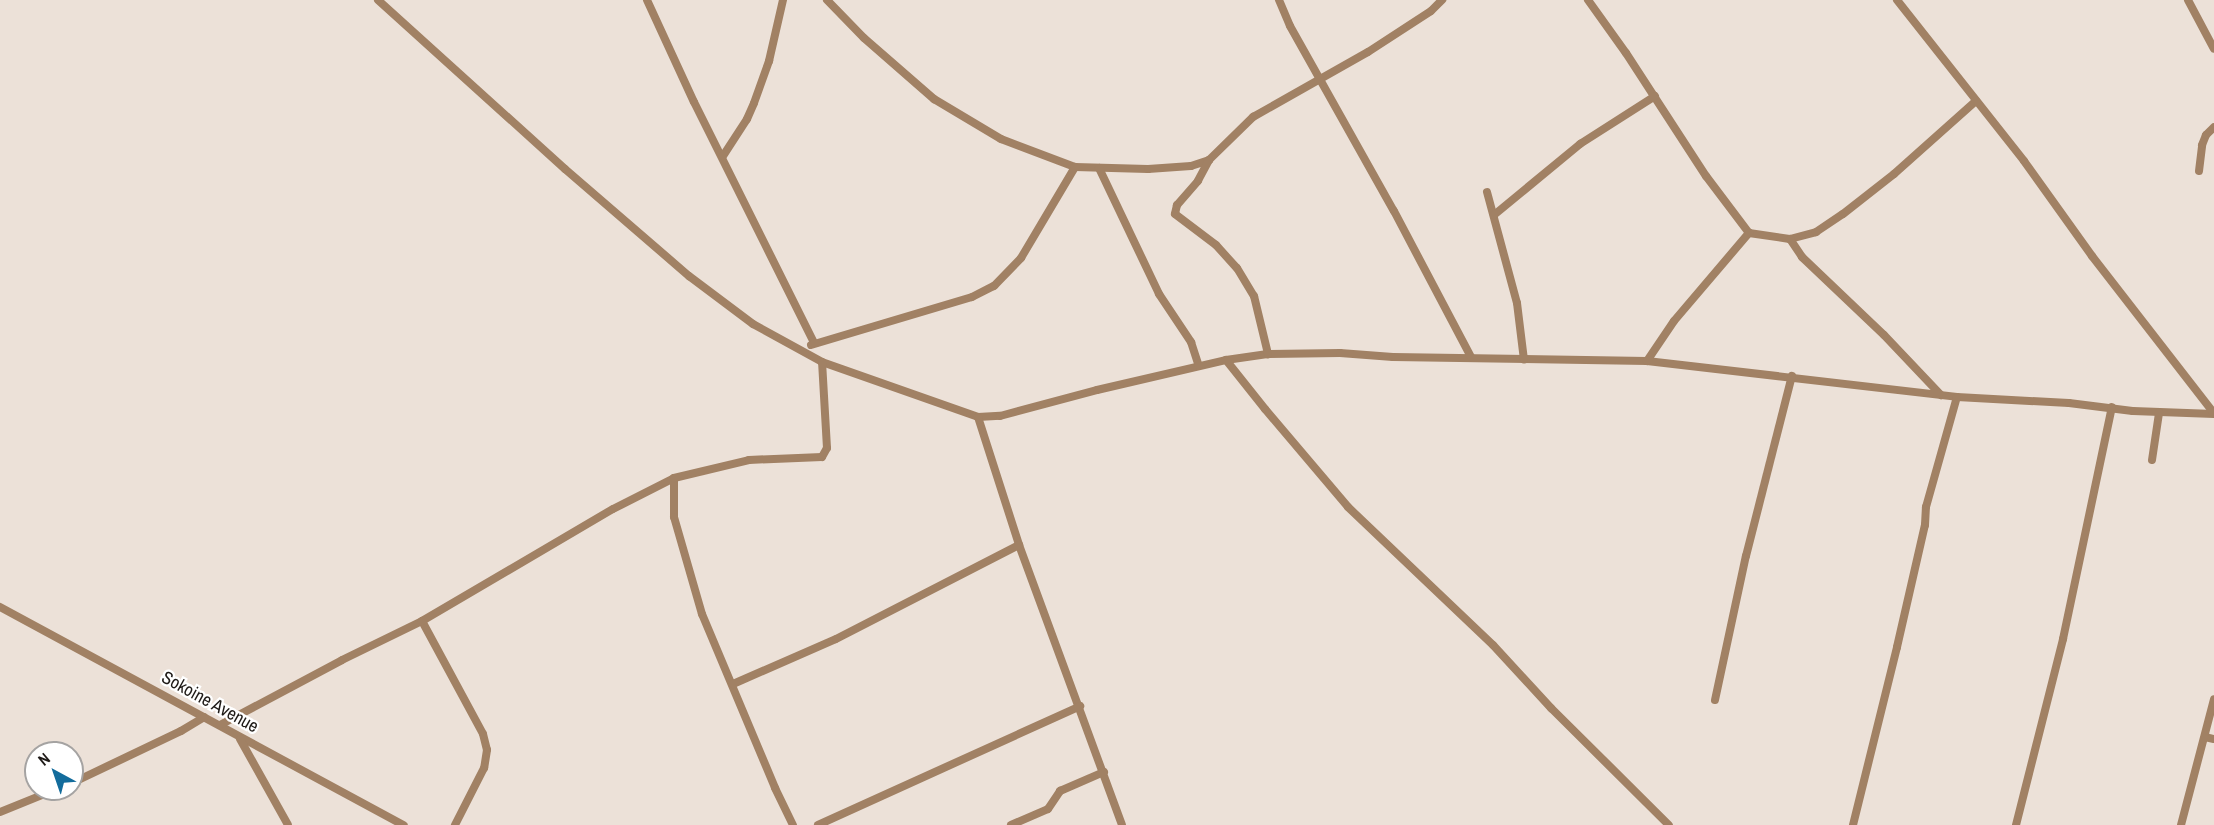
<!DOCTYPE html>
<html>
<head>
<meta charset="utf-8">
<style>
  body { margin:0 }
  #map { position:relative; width:2214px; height:825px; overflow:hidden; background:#ece1d8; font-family:"Archivo Narrow",sans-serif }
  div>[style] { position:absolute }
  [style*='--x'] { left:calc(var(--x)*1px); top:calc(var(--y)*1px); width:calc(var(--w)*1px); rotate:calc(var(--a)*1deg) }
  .minor>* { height:8px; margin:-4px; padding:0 4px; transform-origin:4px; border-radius:4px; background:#a18164 }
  span { translate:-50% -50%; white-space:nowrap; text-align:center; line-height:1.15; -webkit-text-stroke:4.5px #fff; paint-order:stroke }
  .street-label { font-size:18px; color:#1e1a17 }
  .north { position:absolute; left:24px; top:741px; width:60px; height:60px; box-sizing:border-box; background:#fff; border:2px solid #a5a3a2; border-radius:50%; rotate:320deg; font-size:16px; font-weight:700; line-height:24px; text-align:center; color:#1e1a17 }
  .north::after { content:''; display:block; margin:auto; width:21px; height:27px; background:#136c9c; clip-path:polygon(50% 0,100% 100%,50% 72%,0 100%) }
</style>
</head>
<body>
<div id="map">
  <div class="minor">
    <i style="--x:378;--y:0;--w:252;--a:42.1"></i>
    <i style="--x:565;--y:169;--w:164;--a:40.8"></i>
    <i style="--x:689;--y:276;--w:80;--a:36.9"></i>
    <i style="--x:753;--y:324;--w:79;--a:28.8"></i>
    <i style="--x:822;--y:362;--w:165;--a:19.4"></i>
    <i style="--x:978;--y:417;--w:22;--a:-3"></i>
    <i style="--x:1000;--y:416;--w:100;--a:-15"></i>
    <i style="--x:1097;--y:390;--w:132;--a:-13.1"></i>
    <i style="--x:1226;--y:360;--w:42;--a:-8.1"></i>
    <i style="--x:1268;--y:354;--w:72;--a:-0.8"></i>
    <i style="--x:1340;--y:353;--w:53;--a:4.3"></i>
    <i style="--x:1393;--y:357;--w:254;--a:0.9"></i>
    <i style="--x:1647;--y:361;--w:312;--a:6.6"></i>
    <i style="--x:1957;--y:397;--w:112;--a:3.1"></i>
    <i style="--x:2069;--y:403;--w:64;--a:7.1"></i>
    <i style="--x:2133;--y:411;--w:81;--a:2.1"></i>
    <i style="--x:647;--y:0;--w:112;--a:65.3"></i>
    <i style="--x:694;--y:102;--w:269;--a:63.5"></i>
    <i style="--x:827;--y:0;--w:53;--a:45.8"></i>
    <i style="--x:864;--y:38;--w:93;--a:41.1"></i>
    <i style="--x:934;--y:99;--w:78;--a:30.8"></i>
    <i style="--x:1001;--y:139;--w:79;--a:20.7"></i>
    <i style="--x:1075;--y:167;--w:73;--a:1.6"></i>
    <i style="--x:1148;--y:169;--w:43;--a:-4"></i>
    <i style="--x:1191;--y:166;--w:19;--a:-18"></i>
    <i style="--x:1209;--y:160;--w:62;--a:-44.3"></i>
    <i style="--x:1253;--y:117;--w:132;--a:-29.5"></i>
    <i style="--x:1368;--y:52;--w:75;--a:-33.1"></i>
    <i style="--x:1431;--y:11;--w:16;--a:-45"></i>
    <i style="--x:1279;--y:0;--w:28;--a:67"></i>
    <i style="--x:1290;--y:26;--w:212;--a:60.7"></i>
    <i style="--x:1394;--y:211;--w:165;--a:62.2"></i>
    <i style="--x:1588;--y:0;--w:65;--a:54.4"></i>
    <i style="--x:1626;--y:53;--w:147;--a:57"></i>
    <i style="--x:1706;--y:176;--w:71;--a:53"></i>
    <i style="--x:1749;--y:233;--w:41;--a:8.3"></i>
    <i style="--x:1790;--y:239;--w:27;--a:-15"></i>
    <i style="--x:1816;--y:232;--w:32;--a:-34"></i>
    <i style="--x:1843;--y:214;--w:65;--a:-38.1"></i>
    <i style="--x:1894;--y:174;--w:110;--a:-41.7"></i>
    <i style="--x:1897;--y:0;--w:205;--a:51.7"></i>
    <i style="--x:2024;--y:161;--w:117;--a:54.4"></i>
    <i style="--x:2092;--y:256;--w:199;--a:52.2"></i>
    <i style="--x:2188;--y:0;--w:55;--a:62"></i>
    <i style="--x:723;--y:156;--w:44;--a:-57"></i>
    <i style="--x:747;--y:119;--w:17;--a:-66"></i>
    <i style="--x:754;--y:103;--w:45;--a:-70.3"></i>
    <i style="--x:769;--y:61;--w:63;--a:-77.1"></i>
    <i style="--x:1209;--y:160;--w:24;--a:118"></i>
    <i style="--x:1198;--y:181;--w:32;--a:131"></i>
    <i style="--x:1177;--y:205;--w:9;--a:103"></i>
    <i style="--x:1175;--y:214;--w:51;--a:37.1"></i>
    <i style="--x:1216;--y:245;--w:31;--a:48"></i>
    <i style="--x:1237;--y:268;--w:33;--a:59"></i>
    <i style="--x:1254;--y:296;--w:60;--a:76.4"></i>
    <i style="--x:1099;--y:168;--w:140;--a:64.5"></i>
    <i style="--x:1159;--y:294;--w:58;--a:56.3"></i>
    <i style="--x:1191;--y:342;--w:25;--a:72"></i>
    <i style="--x:2199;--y:171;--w:26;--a:-83"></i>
    <i style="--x:2202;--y:145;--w:11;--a:-68"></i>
    <i style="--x:2206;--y:135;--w:11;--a:-45"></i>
    <i style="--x:1487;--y:192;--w:115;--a:74.9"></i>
    <i style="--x:1517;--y:303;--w:57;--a:83"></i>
    <i style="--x:1494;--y:215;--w:112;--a:-39.5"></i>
    <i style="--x:1580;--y:144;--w:89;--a:-32.6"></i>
    <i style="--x:1790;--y:239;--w:22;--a:56"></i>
    <i style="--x:1802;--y:257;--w:113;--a:43.6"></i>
    <i style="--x:1884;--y:335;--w:83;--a:46.5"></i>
    <i style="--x:811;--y:345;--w:168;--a:-16.6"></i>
    <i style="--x:972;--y:297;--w:25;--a:-27"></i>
    <i style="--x:994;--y:286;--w:39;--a:-46"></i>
    <i style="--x:1021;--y:258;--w:106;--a:-59.3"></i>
    <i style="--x:1226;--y:360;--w:63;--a:51.5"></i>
    <i style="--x:1265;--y:409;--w:128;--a:49.7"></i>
    <i style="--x:1348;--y:507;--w:200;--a:43.6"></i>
    <i style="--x:1493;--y:645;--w:86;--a:47.4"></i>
    <i style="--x:1551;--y:708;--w:166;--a:44.8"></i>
    <i style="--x:1647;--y:361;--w:48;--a:-56"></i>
    <i style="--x:1674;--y:321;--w:116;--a:-49.6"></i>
    <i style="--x:978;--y:417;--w:134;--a:72.2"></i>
    <i style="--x:1019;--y:545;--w:298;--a:69.8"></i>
    <i style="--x:2152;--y:460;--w:48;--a:-81.5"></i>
    <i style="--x:674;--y:478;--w:39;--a:90"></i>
    <i style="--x:674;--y:517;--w:101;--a:73.9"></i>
    <i style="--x:702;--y:614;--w:189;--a:67.2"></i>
    <i style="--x:775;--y:788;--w:41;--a:64.1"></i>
    <i style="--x:0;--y:607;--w:459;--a:28.4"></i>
    <i style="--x:422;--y:621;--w:128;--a:61.6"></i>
    <i style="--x:483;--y:734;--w:16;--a:76"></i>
    <i style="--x:487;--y:750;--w:18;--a:99"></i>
    <i style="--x:484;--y:768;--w:64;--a:117"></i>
    <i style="--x:733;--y:684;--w:112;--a:-23.6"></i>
    <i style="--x:836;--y:639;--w:206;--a:-27.2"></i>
    <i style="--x:1715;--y:700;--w:147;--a:-77.9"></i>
    <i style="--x:1746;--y:556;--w:186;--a:-75.7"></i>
    <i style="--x:220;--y:725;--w:138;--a:-28"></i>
    <i style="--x:342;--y:660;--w:89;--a:-26"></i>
    <i style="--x:422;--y:621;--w:221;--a:-30.4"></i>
    <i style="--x:613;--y:509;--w:68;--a:-26.9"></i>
    <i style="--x:674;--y:478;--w:77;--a:-13.5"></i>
    <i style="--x:749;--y:460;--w:73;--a:-2.4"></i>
    <i style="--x:822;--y:457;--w:10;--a:-61"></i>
    <i style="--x:827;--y:448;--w:86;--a:-93.3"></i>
    <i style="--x:2205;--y:737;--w:9;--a:13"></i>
    <i style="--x:240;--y:739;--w:98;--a:60.8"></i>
    <i style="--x:72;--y:783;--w:121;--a:-25.5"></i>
    <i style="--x:181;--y:731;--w:27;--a:-31"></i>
    <i style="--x:0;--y:812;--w:61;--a:-22"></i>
    <i style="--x:818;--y:825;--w:288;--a:-24.4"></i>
    <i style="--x:1011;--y:825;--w:40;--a:-23.4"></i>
    <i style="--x:1048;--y:809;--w:22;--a:-56"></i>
    <i style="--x:1060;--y:791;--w:48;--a:-23.4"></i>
    <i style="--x:1853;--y:825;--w:183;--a:-76.1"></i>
    <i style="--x:1897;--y:647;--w:125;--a:-77.1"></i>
    <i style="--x:1925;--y:525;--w:18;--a:-87"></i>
    <i style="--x:1926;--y:507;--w:114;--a:-74.3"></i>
    <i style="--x:2016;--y:825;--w:192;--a:-75.8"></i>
    <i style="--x:2063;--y:639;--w:237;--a:-78.1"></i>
    <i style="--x:2181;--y:825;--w:130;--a:-75.3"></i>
  </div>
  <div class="street-label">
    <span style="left:210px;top:702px;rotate:29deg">Sokoine Avenue</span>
  </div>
  <div class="north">N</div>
</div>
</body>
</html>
